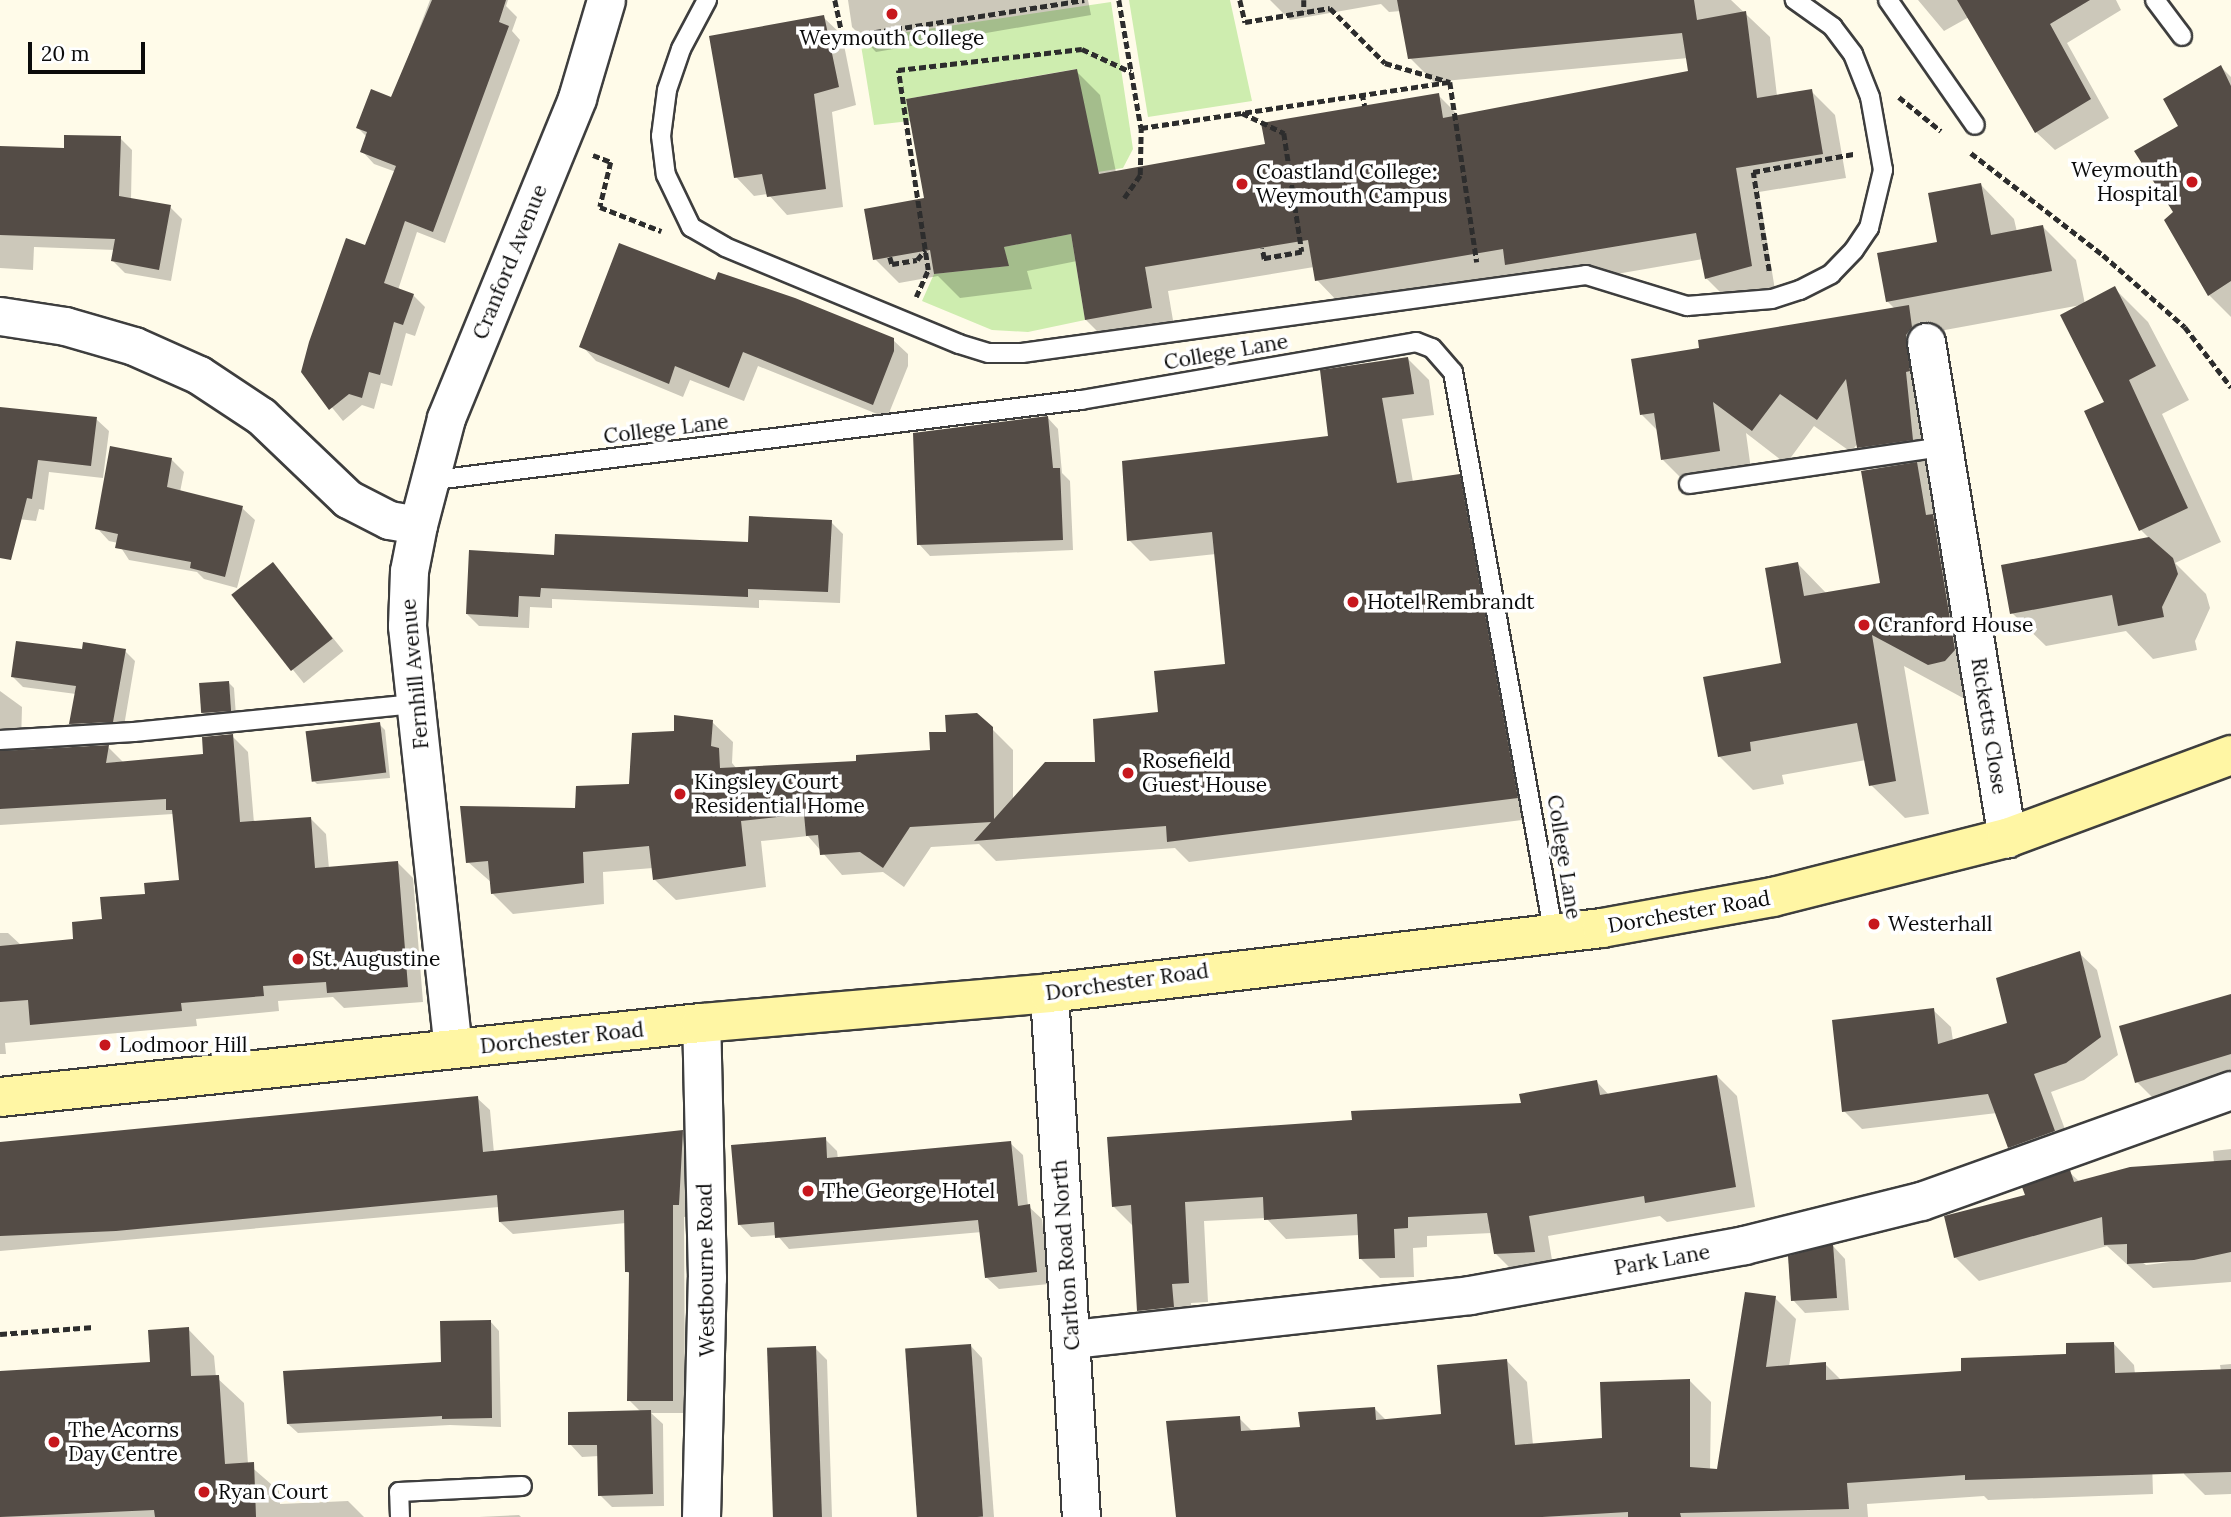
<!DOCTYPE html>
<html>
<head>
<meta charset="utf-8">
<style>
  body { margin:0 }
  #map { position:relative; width:2231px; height:1517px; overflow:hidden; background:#fffbe9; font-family:Lora,serif }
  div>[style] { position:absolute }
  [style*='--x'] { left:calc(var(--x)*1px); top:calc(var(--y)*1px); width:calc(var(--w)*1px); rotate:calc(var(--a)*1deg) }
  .green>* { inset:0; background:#ceedaf }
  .shadow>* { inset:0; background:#0003; transform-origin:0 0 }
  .building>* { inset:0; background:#544c46; transform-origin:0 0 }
  .path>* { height:4.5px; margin-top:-2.25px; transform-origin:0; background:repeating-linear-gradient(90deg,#2d2d2d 0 7px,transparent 0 10.5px) }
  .roads { filter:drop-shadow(2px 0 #3e3e3e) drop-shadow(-2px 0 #3e3e3e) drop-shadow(0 2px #3e3e3e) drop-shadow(0 -2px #3e3e3e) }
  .service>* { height:18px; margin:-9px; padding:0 9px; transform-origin:9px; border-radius:9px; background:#fff }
  .minor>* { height:37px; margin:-18.5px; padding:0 18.5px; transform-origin:18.5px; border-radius:18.5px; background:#fff }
  .secondary>* { height:38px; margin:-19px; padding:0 19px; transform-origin:19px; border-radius:19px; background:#fff6a4 }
  .dots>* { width:19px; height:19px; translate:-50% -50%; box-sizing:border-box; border:4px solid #fff; border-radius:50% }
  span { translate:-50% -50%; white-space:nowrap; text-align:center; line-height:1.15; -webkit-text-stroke:7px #fff; paint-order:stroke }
  .poi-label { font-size:21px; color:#0b0b0b }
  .right { translate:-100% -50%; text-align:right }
  .left { translate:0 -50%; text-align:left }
  .street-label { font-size:21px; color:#0b0b0b }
  .scale { position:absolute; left:28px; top:42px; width:117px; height:32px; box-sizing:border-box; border:4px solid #0b0b0b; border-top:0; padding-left:9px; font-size:21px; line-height:24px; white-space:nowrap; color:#0b0b0b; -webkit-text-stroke:5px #fff; paint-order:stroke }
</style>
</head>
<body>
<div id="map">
  <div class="green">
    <i style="clip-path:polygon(1129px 0,1230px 0,1252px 101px,1148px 117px)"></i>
    <i style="clip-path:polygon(1111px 2px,1133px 149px,1123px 168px,1098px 172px,1076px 69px,906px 99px,910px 121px,874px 125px,860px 39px)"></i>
    <i style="clip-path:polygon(1071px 234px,1085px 320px,1028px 332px,992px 330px,922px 301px,934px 274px,1008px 266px,1004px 247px)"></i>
  </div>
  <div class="shadow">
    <i style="clip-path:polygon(430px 0,508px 0,506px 6px,517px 17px,512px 31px,520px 40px,445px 243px,417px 232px,398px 290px,413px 295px,425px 307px,415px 336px,406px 333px,392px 386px,381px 383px,374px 409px,362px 405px,343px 421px,303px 372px,366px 247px,396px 172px,374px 164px,362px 151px,367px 137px,358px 128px,392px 100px)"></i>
    <i style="clip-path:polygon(848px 0,1088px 0,1091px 15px,876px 52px,852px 27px)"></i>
    <i style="clip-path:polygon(1270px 0,1731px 0,1770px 37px,1777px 96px,1811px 91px,1835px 115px,1846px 178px,1759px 192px,1775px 290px,1730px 302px,1706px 278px,1703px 259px,1530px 289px,1516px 274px,1340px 304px,1317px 280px,1314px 267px,1168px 291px,1175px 332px,1110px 344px,1086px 320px,1077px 261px,1027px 271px,1032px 289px,960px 298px,938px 276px,899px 283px,875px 259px,926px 199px,1076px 71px,1100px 95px,1116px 172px,1267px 146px,1438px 95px,1460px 117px,1690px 73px,1688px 58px,1434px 82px,1410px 58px,1401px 11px,1389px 12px,1381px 4px,1290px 20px)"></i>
    <i style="clip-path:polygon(1918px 0,2116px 0,2121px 10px,2067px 43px,2109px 118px,2055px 150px,2036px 132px,1969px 17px,1944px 31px)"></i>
    <i style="clip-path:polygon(823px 17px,842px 35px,856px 105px,832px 112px,843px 207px,787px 215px,768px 194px,754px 196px,736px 177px)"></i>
    <i style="clip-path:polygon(2221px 67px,2231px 77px,2231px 317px,2209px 295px,2166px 221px,2176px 213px,2180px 127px)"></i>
    <i style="clip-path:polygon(120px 138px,132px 150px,131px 200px,170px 207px,182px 219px,171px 281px,125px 273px,113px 261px,115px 250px,34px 247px,33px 270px,0 268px,0 147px,65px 149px)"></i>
    <i style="clip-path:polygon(1981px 185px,2014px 219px,2017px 232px,2043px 227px,2076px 260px,2085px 304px,2115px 289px,2148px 322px,2189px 400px,2162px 414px,2221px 542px,2175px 563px,2206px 594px,2210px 608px,2195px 641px,2197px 650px,2153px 659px,2126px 631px,2046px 646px,2012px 613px,2150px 539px,2141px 530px,2081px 305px,1934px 332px,1946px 473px,1928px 476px,1950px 498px,1979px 694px,1963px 698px,1904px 666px,1929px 814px,1905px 818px,1871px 785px,1866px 760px,1782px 775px,1784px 784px,1753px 790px,1719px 756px,1783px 665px,1798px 564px,1827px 594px,1882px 584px,1881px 469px,1858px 443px,1851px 452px,1814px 426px,1786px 464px,1746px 433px,1753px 484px,1696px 493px,1662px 459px,1658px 431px,1642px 415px,1700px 350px,1895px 309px,1887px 301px,1939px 244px)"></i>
    <i style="clip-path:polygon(716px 282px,893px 340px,908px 354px,908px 366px,887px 418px,758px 366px,744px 401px,690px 380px,683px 397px,596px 361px,582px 346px)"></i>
    <i style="clip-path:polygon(1408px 359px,1429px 380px,1434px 415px,1402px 419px,1413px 482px,1459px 476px,1480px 497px,1538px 818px,1189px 862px,1175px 848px,996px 861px,979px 844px,931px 847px,904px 887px,883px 872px,842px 875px,808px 836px,761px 841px,766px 887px,676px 900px,655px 880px,653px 868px,603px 872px,604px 904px,513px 914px,492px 893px,492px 883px,468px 862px,631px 786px,676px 732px,712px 722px,733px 742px,732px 763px,737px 769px,858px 763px,932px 751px,991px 728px,1013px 750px,1013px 800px,1097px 764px,1227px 665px,1216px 554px,1150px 561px,1129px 540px,1330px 438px)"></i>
    <i style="clip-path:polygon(0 409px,96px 419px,109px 431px,103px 478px,49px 472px,44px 510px,39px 509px,36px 521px,0 517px)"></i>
    <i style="clip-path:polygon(1047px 417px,1058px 429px,1062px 473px,1070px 481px,1073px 550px,930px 556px,919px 544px)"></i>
    <i style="clip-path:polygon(171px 459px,184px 472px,180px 492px,242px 508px,255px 520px,237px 588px,204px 579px,197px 572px,129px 560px,118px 543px,109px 541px,97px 528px)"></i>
    <i style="clip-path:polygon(831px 522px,843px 534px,840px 603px,759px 600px,759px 608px,552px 599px,552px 608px,530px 607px,529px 628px,479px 626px,467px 614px,555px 556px,749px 544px)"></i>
    <i style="left:273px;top:564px;width:112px;height:51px;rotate:51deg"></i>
    <i style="clip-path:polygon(83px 651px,125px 651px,135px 661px,123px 732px,81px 734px,71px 724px,76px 694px,23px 687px,13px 677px)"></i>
    <i style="clip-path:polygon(228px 682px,234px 688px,236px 716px,208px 719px,202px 713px)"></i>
    <i style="clip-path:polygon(0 691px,22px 707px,21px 744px,9px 746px,5px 753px,108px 747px,124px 763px,205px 756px,232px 736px,248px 752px,254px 823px,311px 819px,326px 834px,329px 869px,397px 862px,413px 878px,423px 1002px,344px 1008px,333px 997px,278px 1001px,279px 1011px,196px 1019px,197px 1026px,5px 1043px,6px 1054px,0 1054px,0 933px,8px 933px,21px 945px,75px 940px,147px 896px,181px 882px,173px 814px,0 825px,0 753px,4px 753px,0 749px)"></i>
    <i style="clip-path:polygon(379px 724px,385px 730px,390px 778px,317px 784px,311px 778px)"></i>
    <i style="clip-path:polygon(2079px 953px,2097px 970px,2118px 1055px,2084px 1080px,2051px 1092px,2072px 1148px,2027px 1164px,2009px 1147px,1997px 1113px,1862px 1129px,1844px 1111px,1933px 1010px,1951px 1027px,1953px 1041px,2009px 1024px)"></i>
    <i style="clip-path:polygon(2231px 996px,2231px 1078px,2155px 1100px,2137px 1082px)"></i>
    <i style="clip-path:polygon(1717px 1076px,1737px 1096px,1755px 1207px,1667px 1222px,1660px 1216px,1548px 1236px,1554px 1272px,1515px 1273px,1495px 1253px,1492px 1233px,1427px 1236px,1427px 1247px,1413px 1248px,1414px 1277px,1380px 1278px,1360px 1258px,1359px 1235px,1286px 1239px,1266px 1218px,1204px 1221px,1208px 1302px,1191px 1303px,1193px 1326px,1159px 1330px,1139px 1310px,1133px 1226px,1113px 1206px,1354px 1122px,1523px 1105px,1597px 1082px,1609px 1095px)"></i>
    <i style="clip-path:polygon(477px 1098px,490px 1110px,494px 1153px,682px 1132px,694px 1144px,691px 1216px,684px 1217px,685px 1413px,651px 1413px,663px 1424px,664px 1506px,612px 1507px,600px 1495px,599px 1456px,582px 1457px,570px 1444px,641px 1412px,629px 1400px,631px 1275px,626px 1271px,626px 1223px,513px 1234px,500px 1222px,499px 1207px,0 1251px,0 1144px)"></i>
    <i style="clip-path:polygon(825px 1139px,837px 1151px,838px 1159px,1010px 1143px,1023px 1155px,1028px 1206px,1042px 1219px,1049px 1284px,999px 1289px,986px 1277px,982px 1232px,789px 1249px,777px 1235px,751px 1237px,739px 1224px)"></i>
    <i style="clip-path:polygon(evenodd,2231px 1149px,2231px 1282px,2153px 1288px,2107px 1246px,1979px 1281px,1955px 1257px,2027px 1196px,2069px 1172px,2080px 1182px,2214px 1163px,2213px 1151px,2231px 1149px,2202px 1258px,2146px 1265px,2142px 1262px,2202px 1258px)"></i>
    <i style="clip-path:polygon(1833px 1246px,1845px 1259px,1849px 1310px,1805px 1313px,1793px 1300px)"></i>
    <i style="clip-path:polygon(1775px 1298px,1796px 1319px,1789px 1367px,1825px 1364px,1842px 1381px,1963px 1373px,2068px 1356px,2113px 1343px,2134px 1365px,2135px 1374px,2221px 1371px,2220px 1365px,2231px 1364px,2231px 1494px,2205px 1495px,2184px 1474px,2179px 1425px,2151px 1427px,2153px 1494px,1988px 1500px,1984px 1496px,1867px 1504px,1868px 1517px,1177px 1517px,1239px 1418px,1253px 1432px,1301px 1428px,1374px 1408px,1387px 1421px,1443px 1416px,1506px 1360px,1527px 1382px,1533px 1445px,1603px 1439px,1690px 1381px,1711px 1402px,1710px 1471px,1718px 1471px)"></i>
    <i style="clip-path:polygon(490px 1321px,499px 1331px,501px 1427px,450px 1425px,298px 1433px,288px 1424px,443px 1364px)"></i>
    <i style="clip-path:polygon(188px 1329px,214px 1356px,216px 1377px,244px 1403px,248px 1464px,279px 1491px,280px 1504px,348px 1501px,364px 1517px,0 1517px,0 1373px,152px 1363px)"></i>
    <i style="clip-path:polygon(970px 1345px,982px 1358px,994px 1517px,922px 1517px)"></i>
    <i style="clip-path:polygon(815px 1348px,827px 1360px,832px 1517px,776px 1517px,769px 1350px)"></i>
    <i style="clip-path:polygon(519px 1515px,521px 1517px,479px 1517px)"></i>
  </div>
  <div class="building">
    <i style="clip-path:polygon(432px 0,506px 0,499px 22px,509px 26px,433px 232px,405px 221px,384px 283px,414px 294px,403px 325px,394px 322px,380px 375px,369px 372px,362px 398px,349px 394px,329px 410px,301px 372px,309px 342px,346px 238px,365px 245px,396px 166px,360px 152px,367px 132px,356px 128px,371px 89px,391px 97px)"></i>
    <i style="clip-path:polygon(1397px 0,1694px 0,1697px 20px,1746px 11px,1757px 98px,1812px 89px,1823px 154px,1736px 168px,1752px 266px,1705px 279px,1696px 233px,1505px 265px,1503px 249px,1315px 281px,1308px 240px,1145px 267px,1152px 308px,1085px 320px,1071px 234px,1004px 247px,1009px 266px,934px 274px,930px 250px,873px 260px,864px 209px,924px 198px,906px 99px,1077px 69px,1099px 174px,1265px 144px,1261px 123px,1439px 93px,1443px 118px,1688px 71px,1682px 33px,1408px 59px)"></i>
    <i style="clip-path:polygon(1957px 0,2090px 0,2050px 24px,2091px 99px,2035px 133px)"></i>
    <i style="clip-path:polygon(824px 15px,839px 87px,814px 94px,826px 189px,767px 197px,762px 174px,734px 178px,709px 36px)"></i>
    <i style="clip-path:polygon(2221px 65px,2231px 86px,2231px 281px,2208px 296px,2164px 220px,2173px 212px,2134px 151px,2178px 126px,2163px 99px)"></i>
    <i style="clip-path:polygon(64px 135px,121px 136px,119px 196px,171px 205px,159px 270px,111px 261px,115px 239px,0 235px,0 146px,64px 148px)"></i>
    <i style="clip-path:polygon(1981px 183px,1991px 235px,2043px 225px,2052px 271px,1886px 302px,1877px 253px,1937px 242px,1928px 193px)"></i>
    <i style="clip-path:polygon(619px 243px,715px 280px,718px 272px,795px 298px,894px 338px,894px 351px,873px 405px,743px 352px,729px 388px,675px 366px,669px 384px,579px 347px)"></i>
    <i style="clip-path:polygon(2115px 286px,2156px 366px,2129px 380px,2188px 508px,2139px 531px,2084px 411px,2104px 402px,2060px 315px)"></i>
    <i style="clip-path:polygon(1909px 305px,1912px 327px,1906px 335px,1910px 371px,1906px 372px,1913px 440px,1857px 448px,1846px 379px,1817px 420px,1780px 394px,1752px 431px,1713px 402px,1720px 451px,1661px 460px,1654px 413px,1640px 415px,1631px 359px,1699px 348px,1698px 340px)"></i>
    <i style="clip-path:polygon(1408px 357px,1414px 394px,1382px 398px,1397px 483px,1460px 474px,1518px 798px,1167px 842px,1166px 826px,974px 841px,991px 822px,910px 827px,883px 868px,860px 852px,820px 855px,818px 835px,806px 836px,804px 814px,741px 821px,746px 866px,653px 880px,649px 846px,583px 852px,584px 883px,491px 894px,488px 861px,466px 863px,460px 806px,575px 808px,576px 786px,629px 784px,632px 733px,674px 731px,674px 715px,713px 720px,711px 746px,719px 748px,720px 768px,856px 761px,856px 755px,930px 750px,929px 732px,946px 732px,945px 715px,977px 713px,993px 727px,994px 819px,1045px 762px,1095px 762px,1093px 719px,1158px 712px,1154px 671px,1225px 664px,1212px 532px,1127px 541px,1122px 461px,1328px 436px,1320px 370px)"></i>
    <i style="clip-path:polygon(0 407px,97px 417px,91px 466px,38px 460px,32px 499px,27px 498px,11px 560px,0 558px)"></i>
    <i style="clip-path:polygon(1048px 416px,1053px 468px,1060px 468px,1063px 540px,917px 545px,913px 433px)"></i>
    <i style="clip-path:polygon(110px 446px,172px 458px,167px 487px,243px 506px,225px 577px,190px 568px,191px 562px,115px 548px,118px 534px,95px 529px)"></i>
    <i style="clip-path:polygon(1917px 462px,1926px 515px,1933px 514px,1955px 650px,1945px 661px,1928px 665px,1872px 635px,1896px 781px,1869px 786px,1857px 723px,1750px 742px,1751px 751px,1718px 757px,1703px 677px,1781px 663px,1765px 568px,1798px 562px,1804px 596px,1880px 583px,1861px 471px)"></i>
    <i style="clip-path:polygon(749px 516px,832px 520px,828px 592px,748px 589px,748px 597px,541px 588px,540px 597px,519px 596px,518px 617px,466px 614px,469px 550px,554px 555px,555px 534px,748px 542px)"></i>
    <i style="clip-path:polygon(2149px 537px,2173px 558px,2178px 574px,2162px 607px,2164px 617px,2118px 626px,2112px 595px,2010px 614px,2001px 565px)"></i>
    <i style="left:273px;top:562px;width:97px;height:53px;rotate:52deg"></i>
    <i style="clip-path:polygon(16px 641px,82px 649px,83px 642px,126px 649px,113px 722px,69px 724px,76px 686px,11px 677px)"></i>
    <i style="left:229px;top:681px;width:30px;height:30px;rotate:86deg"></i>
    <i style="left:380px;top:722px;width:51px;height:75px;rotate:83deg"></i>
    <i style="clip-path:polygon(233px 734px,240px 822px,311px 817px,315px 868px,398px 861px,408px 987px,327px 993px,326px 982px,263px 986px,264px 996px,181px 1003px,182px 1011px,30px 1025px,28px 1000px,0 1002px,0 946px,73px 939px,72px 922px,102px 919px,100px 897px,145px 894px,144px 883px,179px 880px,172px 810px,166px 810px,166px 799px,0 809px,0 751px,109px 745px,106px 763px,203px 754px,202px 737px)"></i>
    <i style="clip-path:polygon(2080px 951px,2101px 1037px,2066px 1063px,2034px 1074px,2055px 1131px,2008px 1148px,1988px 1094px,1842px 1112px,1832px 1020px,1934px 1008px,1938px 1044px,2007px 1023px,1996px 978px)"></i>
    <i style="clip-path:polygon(2231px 994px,2231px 1054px,2135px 1083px,2119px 1026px)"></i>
    <i style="clip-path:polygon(1717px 1075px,1736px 1187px,1645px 1203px,1644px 1196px,1529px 1216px,1535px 1252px,1494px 1254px,1487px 1213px,1408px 1217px,1408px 1228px,1394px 1229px,1395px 1258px,1359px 1259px,1357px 1214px,1264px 1220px,1263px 1197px,1185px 1202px,1189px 1283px,1172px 1284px,1174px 1307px,1137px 1311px,1131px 1205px,1112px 1207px,1107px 1137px,1352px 1120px,1351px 1111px,1521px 1103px,1519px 1094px,1597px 1080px,1600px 1095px)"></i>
    <i style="clip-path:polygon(478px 1096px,483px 1152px,683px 1130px,679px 1205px,673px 1205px,673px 1401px,627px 1401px,629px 1272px,625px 1272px,624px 1210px,499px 1222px,497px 1195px,116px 1231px,0 1236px,0 1142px)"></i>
    <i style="clip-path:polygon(826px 1137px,827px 1158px,1011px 1141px,1018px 1206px,1030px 1204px,1037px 1272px,985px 1278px,978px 1220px,775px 1238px,774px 1222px,738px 1225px,731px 1145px)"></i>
    <i style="clip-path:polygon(2231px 1160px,2231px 1252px,2194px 1260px,2127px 1264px,2127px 1244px,2104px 1245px,2102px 1217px,1954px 1258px,1944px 1216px,2025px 1195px,2022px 1187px,2070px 1170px,2074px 1182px,2130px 1167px)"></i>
    <i style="clip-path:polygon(1833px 1244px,1837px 1298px,1791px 1301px,1788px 1256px)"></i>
    <i style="clip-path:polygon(1745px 1292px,1776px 1296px,1766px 1367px,1826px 1362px,1826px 1380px,1961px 1371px,1961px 1358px,2066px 1354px,2066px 1343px,2114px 1342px,2115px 1373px,2231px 1369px,2231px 1472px,1965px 1480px,1965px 1475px,1847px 1483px,1849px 1509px,1680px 1513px,1681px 1517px,1628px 1517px,1628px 1512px,1542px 1517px,1176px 1517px,1166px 1421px,1240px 1416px,1241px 1431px,1300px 1427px,1298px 1412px,1375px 1407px,1376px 1420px,1441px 1414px,1437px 1365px,1507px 1359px,1515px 1445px,1602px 1438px,1600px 1382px,1690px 1379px,1690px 1467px,1717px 1469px)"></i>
    <i style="clip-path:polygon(491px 1320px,492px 1418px,442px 1419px,442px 1416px,287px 1424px,283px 1371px,441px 1362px,440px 1321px)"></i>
    <i style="clip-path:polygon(189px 1327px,191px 1376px,219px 1375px,225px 1464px,254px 1462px,256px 1517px,155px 1517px,154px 1510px,0 1517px,0 1371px,150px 1362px,148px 1330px)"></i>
    <i style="left:971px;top:1344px;width:173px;height:66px;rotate:86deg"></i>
    <i style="left:816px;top:1346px;width:171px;height:49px;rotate:88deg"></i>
    <i style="clip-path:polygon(651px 1410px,653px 1494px,598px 1496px,597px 1445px,568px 1445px,568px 1412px)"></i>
  </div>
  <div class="path">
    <i style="--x:835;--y:0;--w:38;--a:78"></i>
    <i style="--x:843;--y:37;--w:244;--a:-8.7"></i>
    <i style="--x:1119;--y:0;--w:130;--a:80.2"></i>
    <i style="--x:1141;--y:128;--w:312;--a:-8.5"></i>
    <i style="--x:1240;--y:0;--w:23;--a:77"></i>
    <i style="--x:1245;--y:22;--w:86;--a:-9.4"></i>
    <i style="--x:1330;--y:8;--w:78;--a:45"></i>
    <i style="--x:1385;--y:63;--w:68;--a:16.3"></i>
    <i style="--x:1450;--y:82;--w:182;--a:81.5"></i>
    <i style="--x:1304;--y:0;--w:11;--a:90"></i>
    <i style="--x:1362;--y:93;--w:13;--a:77"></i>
    <i style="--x:1899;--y:97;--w:54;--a:39"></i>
    <i style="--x:1242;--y:113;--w:47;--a:25.5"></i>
    <i style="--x:1284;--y:133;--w:120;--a:81.4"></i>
    <i style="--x:1302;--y:252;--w:39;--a:170"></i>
    <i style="--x:1264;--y:259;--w:11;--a:-100"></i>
    <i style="--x:1971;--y:153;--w:167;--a:37.7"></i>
    <i style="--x:2103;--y:255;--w:109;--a:41.3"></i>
    <i style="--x:2185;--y:327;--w:76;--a:52.5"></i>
    <i style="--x:593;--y:155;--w:19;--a:21"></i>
    <i style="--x:611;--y:162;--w:46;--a:103.7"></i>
    <i style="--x:600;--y:207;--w:66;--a:21.5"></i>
    <i style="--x:1124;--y:198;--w:28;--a:-55"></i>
    <i style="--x:1140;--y:175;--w:47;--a:-88.8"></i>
    <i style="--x:890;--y:257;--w:7;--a:74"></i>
    <i style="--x:892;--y:264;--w:25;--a:-9"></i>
    <i style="--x:917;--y:260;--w:13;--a:-51"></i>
    <i style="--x:1769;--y:271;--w:100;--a:-99.2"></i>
    <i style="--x:1753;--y:172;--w:102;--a:-10.2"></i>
    <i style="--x:916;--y:297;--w:30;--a:-66"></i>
    <i style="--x:928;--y:270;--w:202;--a:-98.5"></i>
    <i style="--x:898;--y:70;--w:185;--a:-6.5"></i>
    <i style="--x:1082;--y:49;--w:54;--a:25.1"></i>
    <i style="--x:0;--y:1334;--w:94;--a:-4.3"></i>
  </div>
  <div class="roads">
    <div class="service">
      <i style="--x:707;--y:0;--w:55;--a:118"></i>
      <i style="--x:681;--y:49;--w:43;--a:108.9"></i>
      <i style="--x:667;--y:90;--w:46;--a:97.4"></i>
      <i style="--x:661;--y:136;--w:39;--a:83"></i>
      <i style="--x:666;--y:175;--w:58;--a:64.3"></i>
      <i style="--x:691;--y:227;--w:39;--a:30"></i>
      <i style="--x:725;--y:247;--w:253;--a:22.5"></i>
      <i style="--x:959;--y:344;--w:31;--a:17"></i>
      <i style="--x:989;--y:353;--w:33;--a:0"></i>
      <i style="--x:1022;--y:353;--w:569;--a:-7.87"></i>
      <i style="--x:1586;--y:275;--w:106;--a:17.1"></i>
      <i style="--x:1687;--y:306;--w:85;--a:-4.7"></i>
      <i style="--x:1772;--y:299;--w:29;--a:-18"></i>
      <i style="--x:1800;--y:290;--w:35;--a:-27"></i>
      <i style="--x:1831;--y:274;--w:33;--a:-46"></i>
      <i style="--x:1854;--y:250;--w:27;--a:-56"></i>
      <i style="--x:1869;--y:228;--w:60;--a:-76.4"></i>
      <i style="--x:1883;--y:170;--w:74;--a:-100.1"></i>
      <i style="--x:1870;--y:97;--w:46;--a:-111.6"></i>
      <i style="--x:1853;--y:54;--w:34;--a:-127"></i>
      <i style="--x:1833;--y:27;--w:47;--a:-144.6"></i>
      <i style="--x:1888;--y:0;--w:152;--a:55.2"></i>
      <i style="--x:2155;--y:0;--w:45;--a:53.1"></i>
      <i style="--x:427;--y:481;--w:659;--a:-7.06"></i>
      <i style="--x:1081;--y:400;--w:340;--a:-9.8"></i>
      <i style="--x:1416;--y:342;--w:17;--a:21"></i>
      <i style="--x:1432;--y:348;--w:32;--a:49"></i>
      <i style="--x:1453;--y:372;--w:572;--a:79.83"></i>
      <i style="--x:1689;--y:484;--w:258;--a:-8.3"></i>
      <i style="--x:0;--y:740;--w:134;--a:-3.4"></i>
      <i style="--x:134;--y:732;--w:284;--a:-5.7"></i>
      <i style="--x:400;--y:1517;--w:25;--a:-92"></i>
      <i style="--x:399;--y:1492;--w:123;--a:-2.8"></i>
    </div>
    <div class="minor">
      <i style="--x:0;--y:316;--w:66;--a:8.7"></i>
      <i style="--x:65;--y:326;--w:72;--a:16.2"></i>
      <i style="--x:134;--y:346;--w:71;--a:24"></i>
      <i style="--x:199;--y:375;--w:74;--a:33.5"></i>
      <i style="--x:261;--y:416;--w:120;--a:43.7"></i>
      <i style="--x:348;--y:499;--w:46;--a:27.1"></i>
      <i style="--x:389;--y:520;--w:29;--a:10"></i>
      <i style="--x:418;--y:525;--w:47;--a:101.1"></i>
      <i style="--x:409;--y:571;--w:55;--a:92.1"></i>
      <i style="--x:407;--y:626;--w:425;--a:83.8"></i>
      <i style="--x:1926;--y:342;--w:503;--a:80.73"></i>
      <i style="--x:418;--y:525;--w:111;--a:-75.3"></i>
      <i style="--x:446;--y:418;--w:346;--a:-67.7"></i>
      <i style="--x:577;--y:98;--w:102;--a:-73.5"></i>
      <i style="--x:1049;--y:993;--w:525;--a:86.51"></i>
      <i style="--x:1072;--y:1339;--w:400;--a:-6.3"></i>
      <i style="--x:1470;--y:1295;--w:279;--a:-10.3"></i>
      <i style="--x:1744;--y:1245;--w:182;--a:-14"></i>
      <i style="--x:1921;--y:1201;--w:329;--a:-19.7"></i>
      <i style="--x:701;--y:1517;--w:239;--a:-88.6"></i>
      <i style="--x:707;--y:1278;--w:255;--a:-91.3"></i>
    </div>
    <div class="secondary">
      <i style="--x:0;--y:1097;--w:705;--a:-6.03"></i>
      <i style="--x:701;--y:1023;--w:349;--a:-4.9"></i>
      <i style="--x:1049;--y:993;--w:557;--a:-6.7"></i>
      <i style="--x:1602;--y:928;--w:174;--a:-10.3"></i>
      <i style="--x:1773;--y:897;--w:241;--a:-14.2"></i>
      <i style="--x:2007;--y:838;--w:239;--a:-20.3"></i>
    </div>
  </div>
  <div class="dots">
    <i style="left:892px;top:14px;background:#c7171d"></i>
    <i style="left:2192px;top:182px;background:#c7171d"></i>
    <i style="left:1242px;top:184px;background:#c7171d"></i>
    <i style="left:1353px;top:602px;background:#c7171d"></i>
    <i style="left:1864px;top:625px;background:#c7171d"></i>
    <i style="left:1128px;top:773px;background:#c7171d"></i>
    <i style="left:680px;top:794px;background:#c7171d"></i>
    <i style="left:1874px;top:924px;background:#c7171d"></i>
    <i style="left:298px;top:959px;background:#c7171d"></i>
    <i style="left:105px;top:1045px;background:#c7171d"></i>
    <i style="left:808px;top:1191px;background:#c7171d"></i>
    <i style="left:54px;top:1442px;background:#c7171d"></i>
    <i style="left:204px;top:1492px;background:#c7171d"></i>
  </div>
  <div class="poi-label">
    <span style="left:892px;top:38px">Weymouth College</span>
    <span class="right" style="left:2178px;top:182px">Weymouth<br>Hospital</span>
    <span class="left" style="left:1256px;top:184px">Coastland College:<br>Weymouth Campus</span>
    <span class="left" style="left:1367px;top:602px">Hotel Rembrandt</span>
    <span class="left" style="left:1878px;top:625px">Cranford House</span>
    <span class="left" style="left:1142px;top:773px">Rosefield<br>Guest House</span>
    <span class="left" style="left:694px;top:794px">Kingsley Court<br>Residential Home</span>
    <span class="left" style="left:1888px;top:924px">Westerhall</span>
    <span class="left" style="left:312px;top:959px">St. Augustine</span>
    <span class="left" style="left:119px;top:1045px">Lodmoor Hill</span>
    <span class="left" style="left:822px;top:1191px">The George Hotel</span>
    <span class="left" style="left:68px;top:1442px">The Acorns<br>Day Centre</span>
    <span class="left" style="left:218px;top:1492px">Ryan Court</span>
  </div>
  <div class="street-label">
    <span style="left:510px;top:262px;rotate:-68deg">Cranford Avenue</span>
    <span style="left:1226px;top:352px;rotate:-10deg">College Lane</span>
    <span style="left:666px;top:429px;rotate:-7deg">College Lane</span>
    <span style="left:415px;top:674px;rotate:-95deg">Fernhill Avenue</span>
    <span style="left:1989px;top:726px;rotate:81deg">Ricketts Close</span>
    <span style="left:1564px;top:857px;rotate:81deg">College Lane</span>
    <span style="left:1689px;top:912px;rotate:-10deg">Dorchester Road</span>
    <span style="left:1127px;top:982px;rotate:-8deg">Dorchester Road</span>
    <span style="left:562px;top:1038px;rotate:-6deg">Dorchester Road</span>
    <span style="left:1066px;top:1255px;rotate:-94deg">Carlton Road North</span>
    <span style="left:1662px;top:1260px;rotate:-10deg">Park Lane</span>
    <span style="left:706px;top:1270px;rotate:-91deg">Westbourne Road</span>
  </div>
  <div class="scale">20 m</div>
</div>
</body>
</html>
